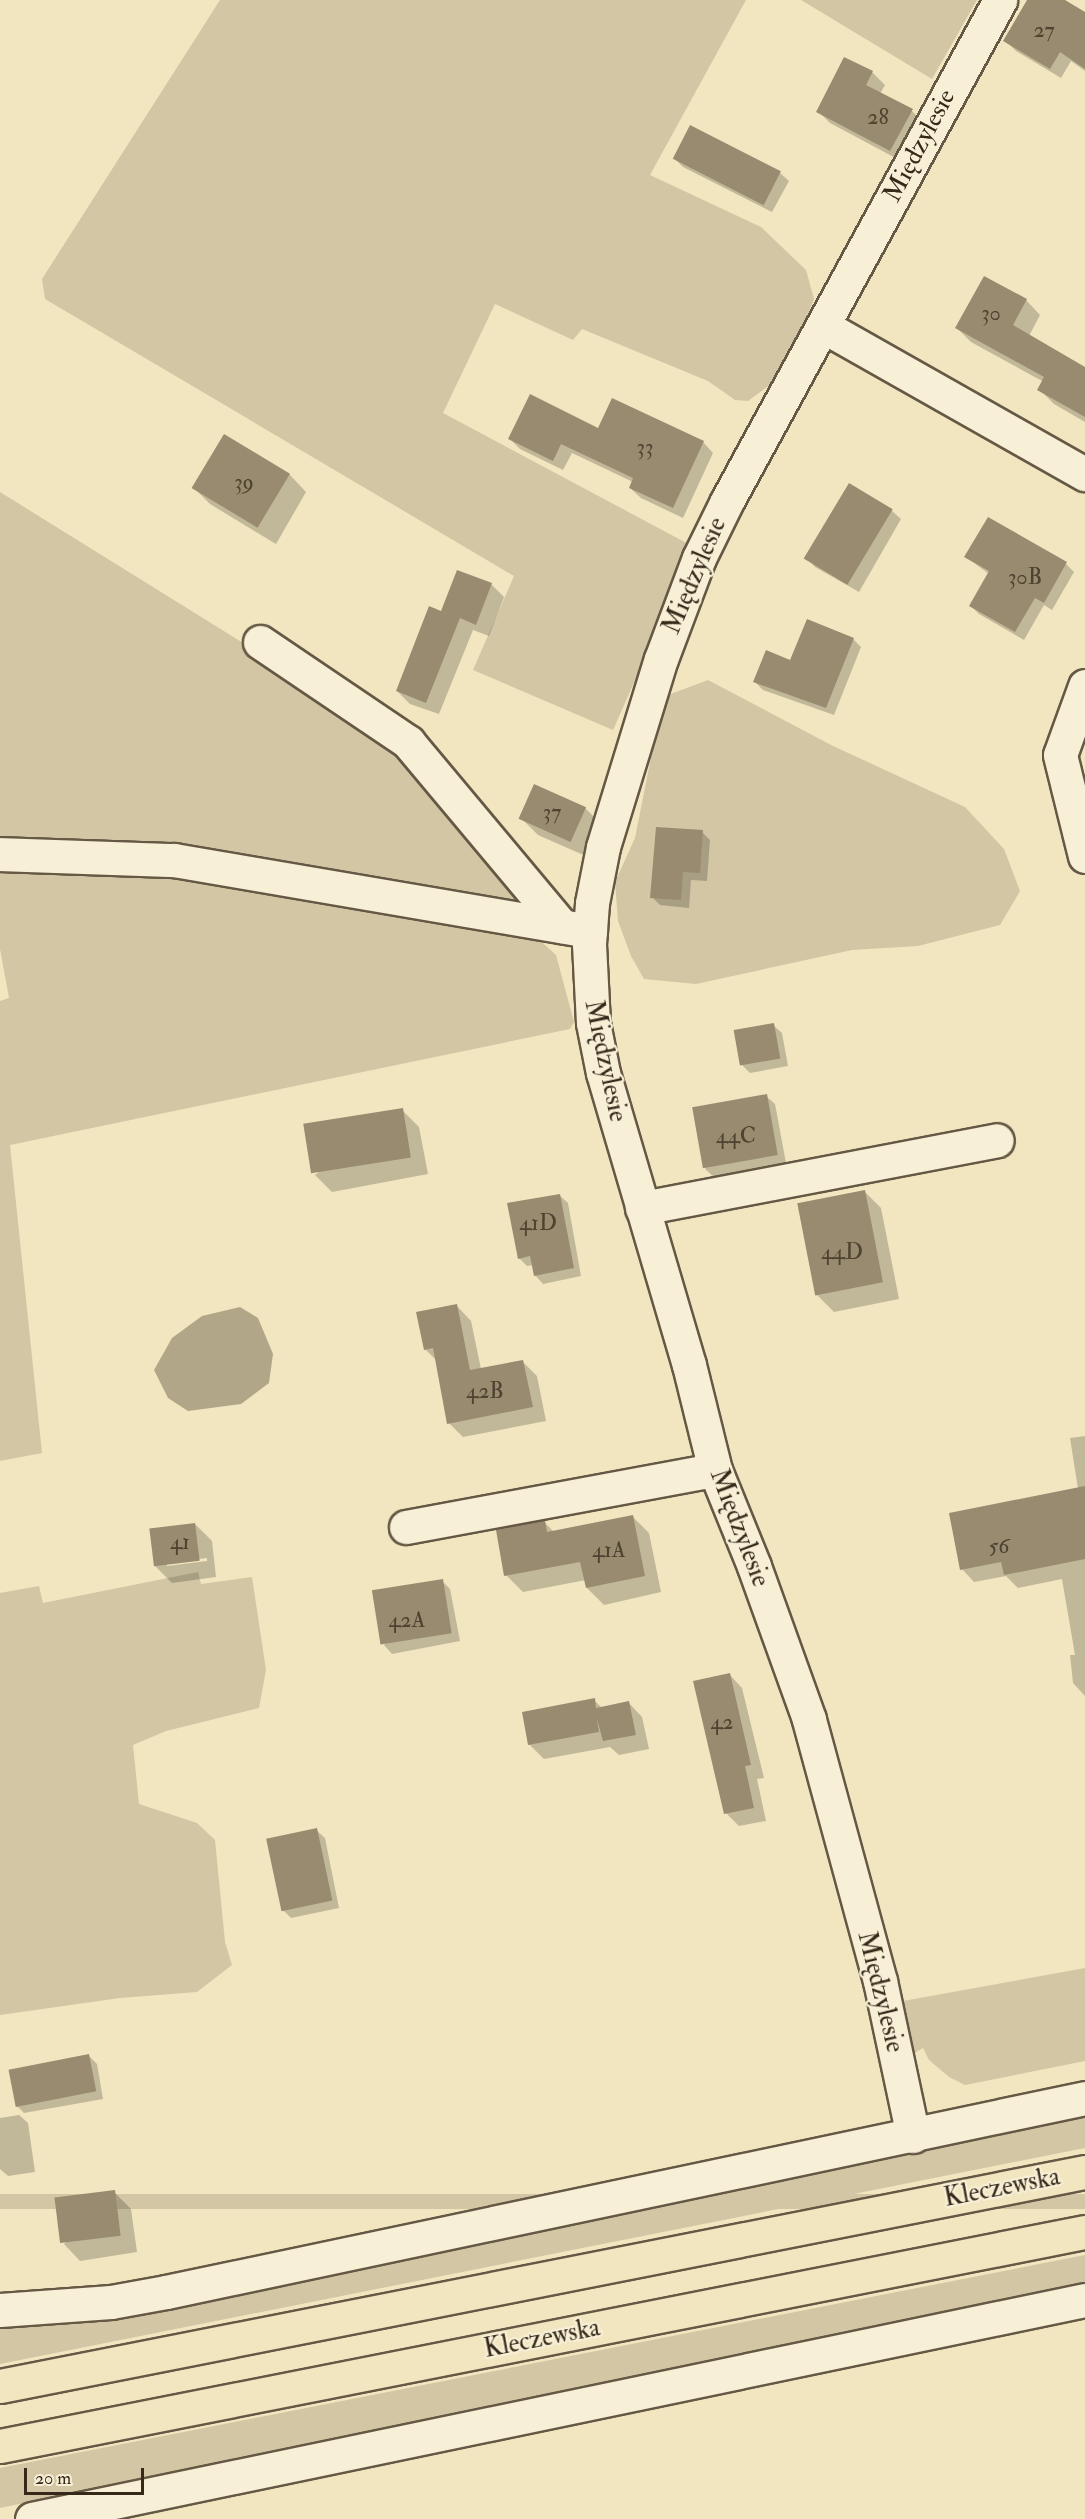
<!DOCTYPE html>
<html>
<head>
<meta charset="utf-8">
<style>
  body { margin:0 }
  #map { position:relative; width:1085px; height:2519px; overflow:hidden; background:#f2e6c0; font-family:"IM FELL Double Pica",serif }
  div>[style] { position:absolute }
  [style*='--x'] { left:calc(var(--x)*1px); top:calc(var(--y)*1px); width:calc(var(--w)*1px); rotate:calc(var(--a)*1deg) }
  .green>* { inset:0; background:#d2c6a4; transform-origin:0 0 }
  .water>* { inset:0; background:#b2a688 }
  .shadow>* { inset:0; background:#0003 }
  .building>* { inset:0; background:#988b70; transform-origin:0 0 }
  .roads { filter:drop-shadow(2px 0 #655844) drop-shadow(-2px 0 #655844) drop-shadow(0 2px #655844) drop-shadow(0 -2px #655844) }
  .minor>* { height:33px; margin:-16.5px; padding:0 16.5px; transform-origin:16.5px; border-radius:16.5px; background:#f7efd6 }
  .major>* { height:33px; margin:-16.5px; padding:0 16.5px; transform-origin:16.5px; border-radius:16.5px; background:#f2e6c0 }
  span { translate:-50% -50%; white-space:nowrap; text-align:center; line-height:1.15; -webkit-text-stroke:4.5px #f7efd6; paint-order:stroke }
  .number-label { font-size:22px; color:#4e4230 }
  .number-label span { -webkit-text-stroke-width:0 }
  .street-label { font-size:26px; color:#36291a }
  .scale { position:absolute; left:24px; top:2468px; width:120px; height:27px; box-sizing:border-box; border:3px solid #36291a; border-top:0; padding-left:8px; font-size:18px; line-height:21px; white-space:nowrap; color:#36291a; -webkit-text-stroke:4px #f7efd6; paint-order:stroke }
</style>
</head>
<body>
<div id="map">
  <div class="green">
    <i style="clip-path:polygon(220px 0,746px 0,650px 175px,761px 227px,806px 270px,814px 299px,795px 347px,775px 381px,748px 401px,735px 400px,708px 381px,582px 329px,573px 340px,495px 304px,443px 413px,694px 547px,613px 730px,473px 670px,514px 576px,45px 299px,42px 279px)"></i>
    <i style="clip-path:polygon(801px 0,977px 0,932px 79px)"></i>
    <i style="clip-path:polygon(0 492px,256px 651px,379px 732px,458px 821px,515px 899px,529px 913px,535px 936px,556px 955px,574px 1022px,570px 1029px,10px 1145px,42px 1453px,0 1461px,0 1001px,9px 998px,0 949px)"></i>
    <i style="clip-path:polygon(708px 680px,831px 745px,965px 807px,1004px 849px,1020px 891px,1000px 925px,918px 946px,852px 950px,696px 984px,644px 979px,631px 956px,618px 921px,615px 882px,635px 838px,663px 697px)"></i>
    <i style="clip-path:polygon(198px 1572px,201px 1584px,252px 1577px,266px 1670px,259px 1708px,166px 1731px,133px 1745px,139px 1804px,197px 1823px,215px 1840px,225px 1942px,232px 1965px,197px 1992px,120px 1998px,0 2015px,0 1593px,39px 1586px,43px 1603px)"></i>
    <i style="clip-path:polygon(1085px 1968px,1085px 2061px,965px 2085px,949px 2077px,929px 2060px,923px 2048px,913px 2054px,903px 2001px)"></i>
    <i style="clip-path:polygon(1085px 2115px,1085px 2148px,0 2364px,0 2326px,60px 2325px,151px 2313px)"></i>
    <i style="left:1085px;top:2194px;width:15px;height:1106px;rotate:90deg"></i>
    <i style="clip-path:polygon(1085px 2255px,1085px 2283px,0 2508px,0 2468px)"></i>
  </div>
  <div class="water">
    <i style="clip-path:polygon(240px 1307px,258px 1318px,273px 1354px,269px 1383px,241px 1404px,188px 1411px,168px 1398px,154px 1370px,172px 1338px,202px 1316px)"></i>
  </div>
  <div class="shadow">
    <i style="clip-path:polygon(1029px 0,1062px 0,1085px 14px,1085px 71px,1071px 61px,1061px 78px,1016px 51px,1005px 40px)"></i>
    <i style="clip-path:polygon(845px 59px,872px 72px,885px 85px,880px 94px,912px 111px,924px 123px,903px 162px,830px 123px,818px 111px)"></i>
    <i style="clip-path:polygon(675px 159px,780px 173px,789px 181px,772px 212px,683px 167px)"></i>
    <i style="clip-path:polygon(1026px 300px,1040px 315px,1029px 336px,1085px 369px,1085px 422px,1054px 404px,1039px 389px,1044px 382px,971px 342px,957px 328px)"></i>
    <i style="clip-path:polygon(224px 436px,290px 475px,306px 492px,276px 544px,210px 504px,193px 487px)"></i>
    <i style="clip-path:polygon(509px 438px,703px 442px,713px 453px,683px 518px,641px 498px,630px 488px,633px 482px,572px 453px,563px 470px,520px 449px)"></i>
    <i style="clip-path:polygon(850px 485px,892px 511px,901px 519px,859px 592px,815px 567px,807px 558px)"></i>
    <i style="clip-path:polygon(966px 557px,1066px 564px,1074px 572px,1052px 610px,1044px 605px,1024px 640px,979px 614px,971px 606px,989px 574px)"></i>
    <i style="clip-path:polygon(491px 584px,504px 597px,489px 636px,473px 630px,439px 714px,410px 704px,397px 691px,447px 615px,443px 611px)"></i>
    <i style="clip-path:polygon(853px 639px,861px 647px,834px 715px,763px 690px,755px 682px)"></i>
    <i style="clip-path:polygon(585px 808px,602px 825px,588px 857px,538px 835px,521px 818px)"></i>
    <i style="clip-path:polygon(702px 832px,710px 840px,707px 881px,691px 880px,689px 908px,660px 905px,652px 897px)"></i>
    <i style="clip-path:polygon(773px 1025px,782px 1033px,788px 1066px,750px 1073px,742px 1065px)"></i>
    <i style="clip-path:polygon(766px 1096px,775px 1104px,786px 1163px,714px 1177px,705px 1169px)"></i>
    <i style="clip-path:polygon(402px 1110px,419px 1127px,428px 1174px,332px 1192px,315px 1175px)"></i>
    <i style="clip-path:polygon(864px 1191px,881px 1208px,899px 1299px,834px 1312px,817px 1295px)"></i>
    <i style="clip-path:polygon(559px 1195px,568px 1203px,581px 1276px,543px 1284px,535px 1275px,533px 1265px,527px 1266px,519px 1258px)"></i>
    <i style="clip-path:polygon(457px 1306px,471px 1321px,481px 1369px,522px 1361px,537px 1376px,546px 1421px,463px 1437px,449px 1423px,437px 1361px,425px 1349px)"></i>
    <i style="clip-path:polygon(1085px 1436px,1085px 1696px,1073px 1683px,1070px 1655px,1075px 1655px,1062px 1579px,1018px 1588px,1006px 1576px,974px 1582px,962px 1569px,1078px 1489px,1070px 1438px)"></i>
    <i style="clip-path:polygon(632px 1516px,649px 1533px,661px 1592px,604px 1605px,587px 1588px,586px 1580px,523px 1592px,506px 1575px,544px 1522px,554px 1532px)"></i>
    <i style="clip-path:polygon(evenodd,195px 1524px,212px 1541px,216px 1577px,172px 1583px,155px 1566px,195px 1524px,207px 1558px,207px 1561px,167px 1566px,167px 1563px,207px 1558px)"></i>
    <i style="clip-path:polygon(442px 1581px,450px 1589px,460px 1641px,392px 1654px,384px 1645px)"></i>
    <i style="clip-path:polygon(729px 1674px,742px 1688px,764px 1778px,757px 1779px,766px 1821px,739px 1826px,726px 1813px)"></i>
    <i style="clip-path:polygon(594px 1700px,602px 1708px,628px 1702px,642px 1717px,649px 1749px,619px 1755px,610px 1747px,544px 1759px,529px 1744px)"></i>
    <i style="clip-path:polygon(316px 1830px,325px 1838px,339px 1908px,291px 1918px,283px 1910px)"></i>
    <i style="clip-path:polygon(89px 2056px,97px 2064px,103px 2099px,24px 2113px,15px 2104px)"></i>
    <i style="clip-path:polygon(19px 2115px,28px 2123px,35px 2172px,8px 2176px,0 2169px,0 2118px)"></i>
    <i style="clip-path:polygon(114px 2192px,131px 2209px,137px 2252px,80px 2261px,64px 2244px)"></i>
  </div>
  <div class="building">
    <i style="clip-path:polygon(1027px 0,1065px 0,1085px 12px,1085px 69px,1060px 52px,1050px 69px,1003px 41px)"></i>
    <i style="clip-path:polygon(844px 57px,873px 71px,866px 85px,913px 109px,890px 151px,816px 112px)"></i>
    <i style="left:690px;top:125px;width:102px;height:38px;rotate:27deg"></i>
    <i style="clip-path:polygon(984px 276px,1027px 299px,1013px 325px,1085px 367px,1085px 417px,1037px 390px,1044px 377px,955px 328px)"></i>
    <i style="clip-path:polygon(530px 394px,598px 428px,612px 398px,704px 441px,673px 508px,629px 488px,633px 478px,561px 444px,553px 461px,508px 439px)"></i>
    <i style="left:224px;top:434px;width:77px;height:63px;rotate:31deg"></i>
    <i style="left:849px;top:483px;width:51px;height:88px;rotate:31deg"></i>
    <i style="clip-path:polygon(988px 517px,1067px 562px,1044px 603px,1035px 598px,1015px 632px,969px 606px,989px 571px,964px 557px)"></i>
    <i style="clip-path:polygon(457px 570px,492px 583px,476px 625px,460px 618px,426px 703px,396px 691px,429px 606px,448px 614px,441px 611px)"></i>
    <i style="clip-path:polygon(807px 619px,854px 638px,826px 708px,753px 682px,766px 650px,790px 660px)"></i>
    <i style="left:534px;top:784px;width:57px;height:38px;rotate:24deg"></i>
    <i style="clip-path:polygon(656px 827px,703px 830px,700px 873px,683px 872px,681px 900px,650px 898px)"></i>
    <i style="left:774px;top:1023px;width:36px;height:41px;rotate:80deg"></i>
    <i style="left:767px;top:1094px;width:62px;height:76px;rotate:80deg"></i>
    <i style="left:403px;top:1108px;width:50px;height:101px;rotate:81deg"></i>
    <i style="left:865px;top:1190px;width:94px;height:69px;rotate:79deg"></i>
    <i style="clip-path:polygon(560px 1194px,574px 1268px,534px 1276px,530px 1256px,518px 1259px,507px 1203px)"></i>
    <i style="clip-path:polygon(457px 1304px,470px 1370px,523px 1360px,533px 1407px,447px 1424px,433px 1348px,424px 1350px,416px 1312px)"></i>
    <i style="clip-path:polygon(1085px 1486px,1085px 1559px,1004px 1575px,1001px 1562px,960px 1570px,949px 1513px)"></i>
    <i style="clip-path:polygon(633px 1515px,645px 1576px,586px 1588px,580px 1562px,504px 1576px,496px 1530px,545px 1520px,547px 1532px)"></i>
    <i style="left:195px;top:1523px;width:38px;height:46px;rotate:83deg"></i>
    <i style="left:443px;top:1579px;width:55px;height:72px;rotate:81deg"></i>
    <i style="clip-path:polygon(730px 1673px,751px 1765px,745px 1766px,754px 1808px,724px 1814px,693px 1681px)"></i>
    <i style="clip-path:polygon(595px 1698px,596px 1708px,629px 1701px,636px 1735px,603px 1741px,597px 1719px,599px 1732px,528px 1745px,522px 1712px)"></i>
    <i style="left:317px;top:1828px;width:74px;height:52px;rotate:78deg"></i>
    <i style="left:89px;top:2054px;width:38px;height:82px;rotate:79deg"></i>
    <i style="left:115px;top:2190px;width:46px;height:61px;rotate:83deg"></i>
  </div>
  <div class="roads">
    <div class="minor">
      <i style="--x:823;--y:326;--w:301;--a:29.5"></i>
      <i style="--x:260;--y:642;--w:179;--a:34"></i>
      <i style="--x:408;--y:742;--w:240;--a:50.1"></i>
      <i style="--x:1085;--y:686;--w:73;--a:109.9"></i>
      <i style="--x:1060;--y:755;--w:104;--a:76.1"></i>
      <i style="--x:0;--y:854;--w:174;--a:2"></i>
      <i style="--x:174;--y:860;--w:422;--a:9.7"></i>
      <i style="--x:642;--y:1208;--w:361;--a:-10.8"></i>
      <i style="--x:406;--y:1527;--w:314;--a:-10.5"></i>
      <i style="--x:913;--y:2136;--w:158;--a:-102"></i>
      <i style="--x:880;--y:1981;--w:271;--a:-105.2"></i>
      <i style="--x:809;--y:1719;--w:163;--a:-109.8"></i>
      <i style="--x:754;--y:1566;--w:104;--a:-112.1"></i>
      <i style="--x:715;--y:1470;--w:108;--a:-103.9"></i>
      <i style="--x:689;--y:1365;--w:304;--a:-106.4"></i>
      <i style="--x:603;--y:1073;--w:51;--a:-101.3"></i>
      <i style="--x:593;--y:1023;--w:79;--a:-92.9"></i>
      <i style="--x:589;--y:944;--w:41;--a:-85.8"></i>
      <i style="--x:592;--y:903;--w:57;--a:-78.9"></i>
      <i style="--x:603;--y:847;--w:197;--a:-72.9"></i>
      <i style="--x:661;--y:659;--w:108;--a:-69.4"></i>
      <i style="--x:699;--y:558;--w:64;--a:-63.8"></i>
      <i style="--x:727;--y:501;--w:571;--a:-61.41"></i>
      <i style="--x:0;--y:2310;--w:111;--a:-4.1"></i>
      <i style="--x:111;--y:2302;--w:56;--a:-10.3"></i>
      <i style="--x:166;--y:2292;--w:939;--a:-11.92"></i>
      <i style="--x:32;--y:2519;--w:1076;--a:-11.75"></i>
    </div>
    <div class="major">
      <i style="--x:0;--y:2386;--w:1106;--a:-11.16"></i>
      <i style="--x:0;--y:2446;--w:1106;--a:-11.16"></i>
    </div>
  </div>
  <div class="number-label">
    <span style="left:1044px;top:31px">27</span>
    <span style="left:878px;top:118px">28</span>
    <span style="left:991px;top:314px">30</span>
    <span style="left:645px;top:448px">33</span>
    <span style="left:244px;top:483px">39</span>
    <span style="left:1025px;top:578px">30B</span>
    <span style="left:552px;top:813px">37</span>
    <span style="left:736px;top:1137px">44C</span>
    <span style="left:538px;top:1224px">41D</span>
    <span style="left:842px;top:1253px">44D</span>
    <span style="left:485px;top:1392px">42B</span>
    <span style="left:180px;top:1543px">41</span>
    <span style="left:999px;top:1547px">56</span>
    <span style="left:609px;top:1551px">41A</span>
    <span style="left:407px;top:1621px">42A</span>
    <span style="left:722px;top:1723px">42</span>
  </div>
  <div class="street-label">
    <span style="left:920px;top:146px;rotate:-62deg">Międzylesie</span>
    <span style="left:695px;top:576px;rotate:-67deg">Międzylesie</span>
    <span style="left:605px;top:1061px;rotate:78deg">Międzylesie</span>
    <span style="left:739px;top:1528px;rotate:69deg">Międzylesie</span>
    <span style="left:880px;top:1992px;rotate:76deg">Międzylesie</span>
    <span style="left:1002px;top:2188px;rotate:-11deg">Kleczewska</span>
    <span style="left:542px;top:2339px;rotate:-11deg">Kleczewska</span>
  </div>
  <div class="scale">20 m</div>
</div>
</body>
</html>
